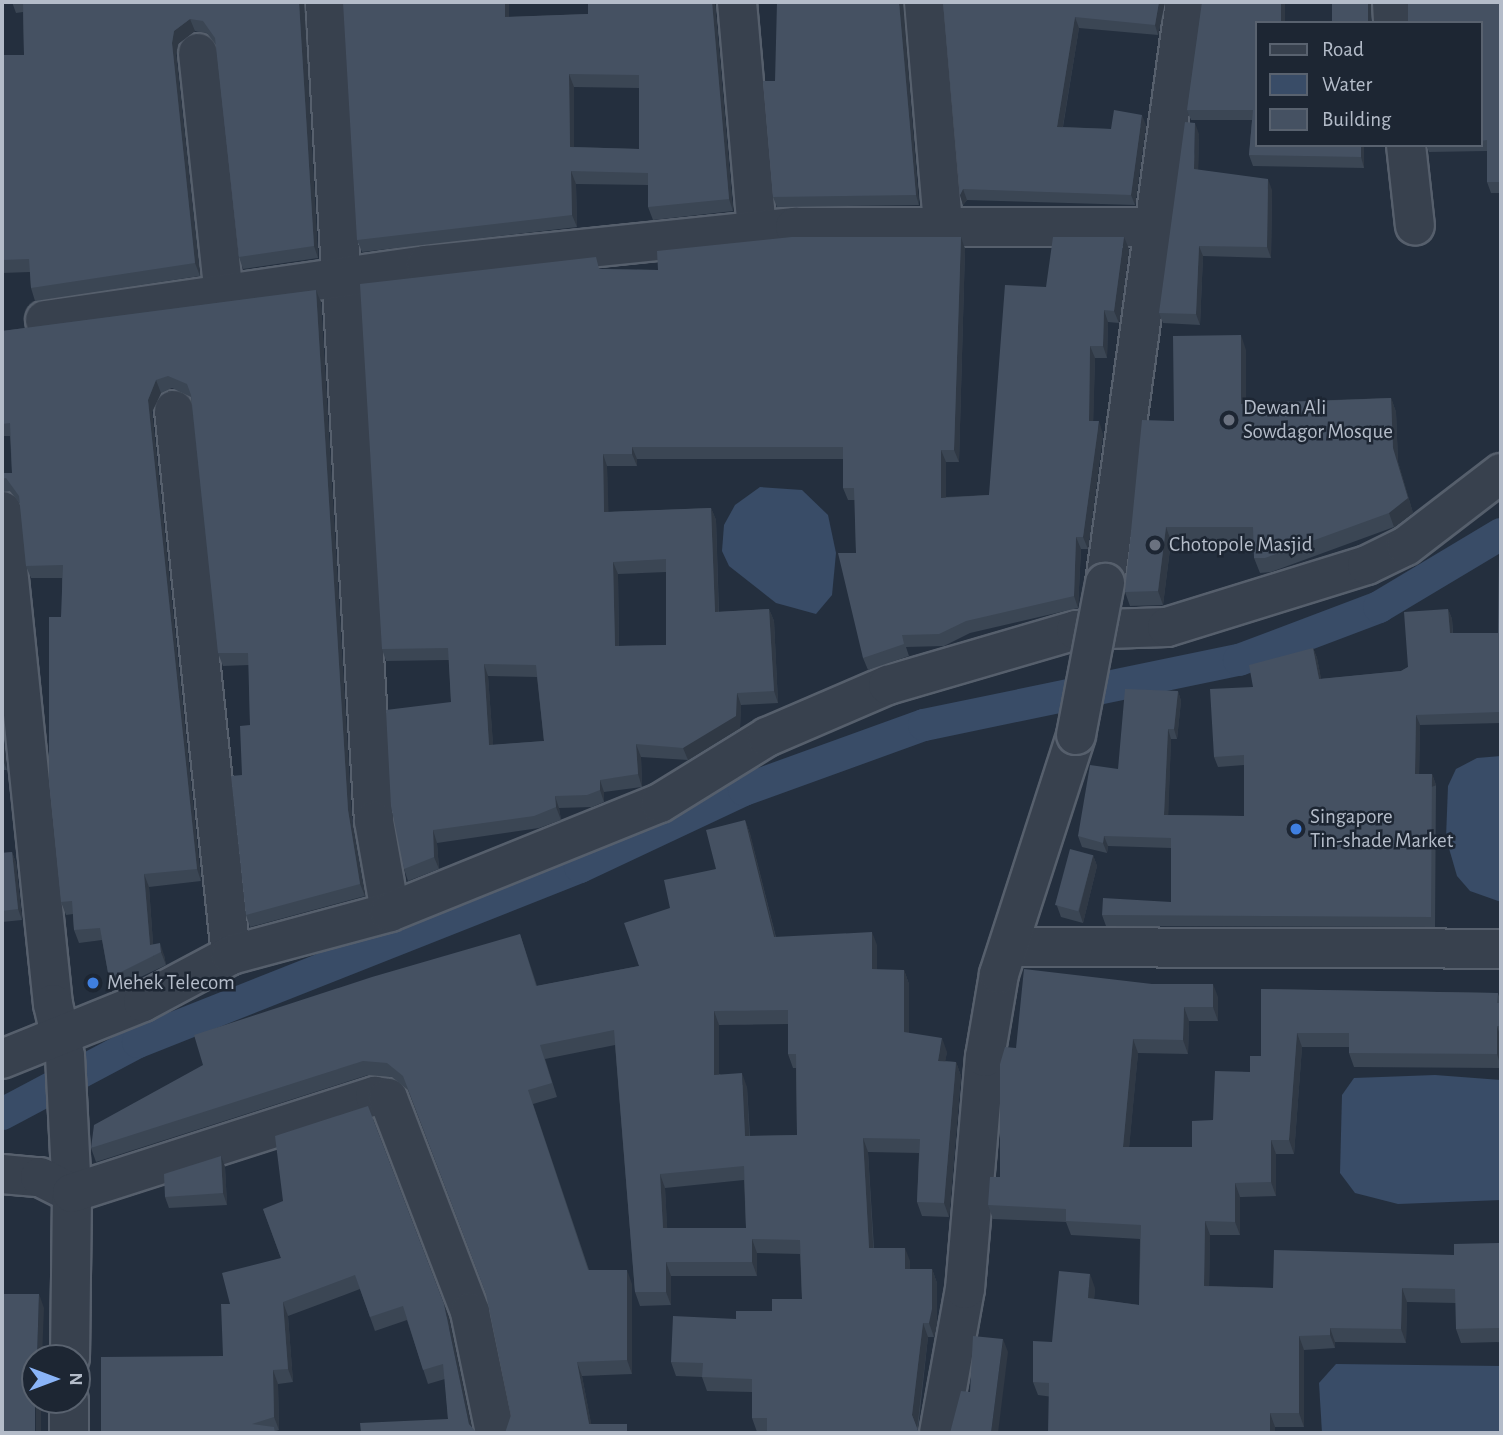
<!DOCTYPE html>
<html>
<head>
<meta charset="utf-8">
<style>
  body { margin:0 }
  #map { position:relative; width:1503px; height:1435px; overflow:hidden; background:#242f3e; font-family:"Alegreya Sans",sans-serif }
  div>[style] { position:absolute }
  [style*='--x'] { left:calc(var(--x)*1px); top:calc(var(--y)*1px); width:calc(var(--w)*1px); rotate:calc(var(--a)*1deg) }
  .water>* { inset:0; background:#394c67 }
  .canal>* { height:32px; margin:-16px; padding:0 16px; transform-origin:16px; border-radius:16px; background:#394c67 }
  .roads { filter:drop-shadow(2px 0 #565f6c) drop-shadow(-2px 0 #565f6c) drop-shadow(0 2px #565f6c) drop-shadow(0 -2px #565f6c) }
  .minor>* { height:38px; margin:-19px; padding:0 19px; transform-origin:19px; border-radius:19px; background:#38414e }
  .bridges { filter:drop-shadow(2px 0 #565f6c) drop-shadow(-2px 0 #565f6c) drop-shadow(0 2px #565f6c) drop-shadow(0 -2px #565f6c) }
  .minor-bridge>* { height:38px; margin:-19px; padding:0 19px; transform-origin:19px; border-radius:19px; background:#38414e }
  .wall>* { inset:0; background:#3b4654 }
  .shaded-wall>* { inset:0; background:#303945; transform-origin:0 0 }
  .building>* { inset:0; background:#455162; transform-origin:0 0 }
  .dots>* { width:19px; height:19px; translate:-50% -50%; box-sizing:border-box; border:4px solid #1d2633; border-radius:50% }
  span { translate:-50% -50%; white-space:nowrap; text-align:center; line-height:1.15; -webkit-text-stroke:5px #1d2633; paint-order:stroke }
  .poi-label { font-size:21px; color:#b4bcc9 }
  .left { translate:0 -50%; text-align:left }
  .frame { position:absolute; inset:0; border:4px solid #b4bcc9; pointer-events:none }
  .legend { position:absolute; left:1255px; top:21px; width:228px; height:126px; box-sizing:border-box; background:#1d2633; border:2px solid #59626f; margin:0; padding:9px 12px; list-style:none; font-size:21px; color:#b4bcc9 }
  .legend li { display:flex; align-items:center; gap:14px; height:35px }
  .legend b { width:35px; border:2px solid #59626f }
  .north { position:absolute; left:21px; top:1344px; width:70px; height:70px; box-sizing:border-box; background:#1d2633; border:2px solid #59626f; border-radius:50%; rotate:90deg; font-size:19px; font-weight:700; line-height:28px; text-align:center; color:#b4bcc9 }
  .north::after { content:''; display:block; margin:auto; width:24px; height:32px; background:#8ab4f8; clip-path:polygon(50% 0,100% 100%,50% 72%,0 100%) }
</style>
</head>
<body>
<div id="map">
  <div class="water">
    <i style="clip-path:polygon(760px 487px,802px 490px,828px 515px,836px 553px,832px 595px,816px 614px,776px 603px,729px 566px,722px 551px,724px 525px,735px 505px)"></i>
    <i style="clip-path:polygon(1501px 756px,1501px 902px,1470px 891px,1457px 876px,1446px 838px,1448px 786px,1456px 769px,1477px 758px)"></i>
    <i style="clip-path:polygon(1435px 1075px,1501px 1080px,1501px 1200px,1398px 1204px,1355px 1193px,1340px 1173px,1342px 1095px,1354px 1078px)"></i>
    <i style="clip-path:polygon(1336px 1364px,1501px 1366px,1501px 1433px,1322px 1433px,1319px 1383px)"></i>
  </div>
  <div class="canal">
    <i style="--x:2;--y:1114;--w:154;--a:-27.9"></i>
    <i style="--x:138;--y:1042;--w:475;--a:-21.6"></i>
    <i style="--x:580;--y:867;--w:181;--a:-25.2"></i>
    <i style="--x:744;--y:790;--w:191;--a:-19.9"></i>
    <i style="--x:924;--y:725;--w:322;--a:-11.7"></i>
    <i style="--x:1239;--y:660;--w:150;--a:-20.7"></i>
    <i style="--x:1379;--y:607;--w:142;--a:-30.9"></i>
  </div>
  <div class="roads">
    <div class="minor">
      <i style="--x:325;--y:2;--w:820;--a:86.58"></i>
      <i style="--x:374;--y:821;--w:92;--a:80"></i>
      <i style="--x:737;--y:2;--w:230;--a:85"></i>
      <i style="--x:924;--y:2;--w:223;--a:85.1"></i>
      <i style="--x:1392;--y:2;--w:21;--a:87"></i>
      <i style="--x:198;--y:53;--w:243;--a:83.9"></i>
      <i style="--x:1406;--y:145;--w:81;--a:83.7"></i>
      <i style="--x:45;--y:320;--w:385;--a:-8.2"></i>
      <i style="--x:426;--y:265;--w:371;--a:-5.9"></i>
      <i style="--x:795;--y:227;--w:355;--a:0"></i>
      <i style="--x:174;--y:410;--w:548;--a:84.03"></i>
      <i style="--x:2;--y:511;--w:496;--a:84.1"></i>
      <i style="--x:53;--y:1004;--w:53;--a:77"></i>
      <i style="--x:65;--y:1056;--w:137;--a:87.1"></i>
      <i style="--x:1105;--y:583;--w:586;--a:-82.16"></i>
      <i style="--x:1011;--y:947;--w:490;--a:0.2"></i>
      <i style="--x:2;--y:1059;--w:152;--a:-22"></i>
      <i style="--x:143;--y:1002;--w:100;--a:-28.1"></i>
      <i style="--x:231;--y:955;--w:165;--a:-15.1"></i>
      <i style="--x:390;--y:912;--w:291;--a:-22"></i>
      <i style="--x:660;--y:803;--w:126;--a:-31.7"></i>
      <i style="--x:767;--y:737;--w:132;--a:-23.3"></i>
      <i style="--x:888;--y:685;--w:196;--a:-16.3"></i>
      <i style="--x:1076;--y:630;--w:91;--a:-1.9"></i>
      <i style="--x:1167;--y:627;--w:209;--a:-17.2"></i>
      <i style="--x:1367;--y:565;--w:43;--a:-26"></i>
      <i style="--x:1406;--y:546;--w:120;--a:-37.5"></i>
      <i style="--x:2;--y:1174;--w:38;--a:5"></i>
      <i style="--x:40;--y:1177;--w:36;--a:27"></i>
      <i style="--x:70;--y:1358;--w:165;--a:-89.3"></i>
      <i style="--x:72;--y:1193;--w:318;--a:-17.8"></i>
      <i style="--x:375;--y:1096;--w:13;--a:9"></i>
      <i style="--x:388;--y:1098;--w:229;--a:69"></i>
      <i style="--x:470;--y:1312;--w:124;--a:78.3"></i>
      <i style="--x:69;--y:1400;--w:33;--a:90"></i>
      <i style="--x:939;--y:1433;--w:146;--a:-79.8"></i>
      <i style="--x:965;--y:1289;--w:233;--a:-85.1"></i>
      <i style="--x:985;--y:1057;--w:84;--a:-80.4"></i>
      <i style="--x:999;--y:974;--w:251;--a:-72.1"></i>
    </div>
  </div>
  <div class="bridges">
    <div class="minor-bridge">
      <i style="--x:1076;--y:735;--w:155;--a:-79.2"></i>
    </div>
  </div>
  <div class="wall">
    <i style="clip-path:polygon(12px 2px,304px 2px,318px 258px,243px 269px,239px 257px,216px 45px,207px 33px,195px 31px,178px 44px,176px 55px,200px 276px,35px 301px,31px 288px,30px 272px,2px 273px,2px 55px,24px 55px,23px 12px,16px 13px)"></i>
    <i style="clip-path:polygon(evenodd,509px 2px,509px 17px,588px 14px,588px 2px,716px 2px,715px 4px,733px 211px,653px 220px,648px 207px,648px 185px,576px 184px,577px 227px,362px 252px,357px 240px,509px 2px,574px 87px,639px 88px,639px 149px,574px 147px,574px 87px)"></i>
    <i style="clip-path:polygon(943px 2px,1165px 2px,1158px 35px,1079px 28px,1063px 127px,1111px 129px,1146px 125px,1135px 205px,967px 200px,963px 205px,960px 195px)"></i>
    <i style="clip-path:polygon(1202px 2px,1285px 2px,1285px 23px,1256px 23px,1256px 145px,1364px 145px,1364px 168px,1253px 166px,1249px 155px,1252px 120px,1191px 120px,1187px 110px)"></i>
    <i style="clip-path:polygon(1501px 2px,1501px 193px,1491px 193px,1487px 182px,1487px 151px,1429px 152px,1426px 145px,1480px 145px,1480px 23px)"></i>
    <i style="clip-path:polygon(902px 4px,919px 205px,777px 207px,773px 197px,775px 81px)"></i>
    <i style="clip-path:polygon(1199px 134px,1198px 170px,1272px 190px,1271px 258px,1203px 256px,1200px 325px,1163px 323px,1159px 313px)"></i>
    <i style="clip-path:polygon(evenodd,961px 237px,965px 249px,959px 462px,946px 462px,946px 497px,989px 495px,1046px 287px,1129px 249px,1119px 323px,1108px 322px,1107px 358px,1095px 358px,1093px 421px,1103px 434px,1088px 549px,1081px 549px,1078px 608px,970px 633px,944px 646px,906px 647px,909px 656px,868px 670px,863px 658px,856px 553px,855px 500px,848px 500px,843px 488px,843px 459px,637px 459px,637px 466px,607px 466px,608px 512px,711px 508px,716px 520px,719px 612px,769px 609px,774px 621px,778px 703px,741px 705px,740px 728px,688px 760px,641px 757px,642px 787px,604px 792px,604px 802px,592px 807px,559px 808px,561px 820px,539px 828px,437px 843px,439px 869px,408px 881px,404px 869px,451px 702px,449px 660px,386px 661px,382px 649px,601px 269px,658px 270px,961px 237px,666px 572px,666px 645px,619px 646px,618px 574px,666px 572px,961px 237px,488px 676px,537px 677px,544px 741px,493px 745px,488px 676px)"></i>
    <i style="clip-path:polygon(316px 290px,321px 302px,352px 822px,365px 896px,250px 927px,246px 915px,242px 775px,250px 725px,249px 665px,223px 666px,218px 653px,191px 397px,172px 388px,161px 393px,152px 412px,201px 881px,149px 887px,153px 944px,164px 955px,166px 965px,113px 990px,109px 978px,102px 940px,79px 943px,74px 930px,73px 914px,66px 915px,61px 902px,62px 578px,31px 578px,26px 566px,20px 504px,10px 491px,2px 492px,2px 473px,12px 473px,10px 436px,2px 436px,2px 331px)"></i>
    <i style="clip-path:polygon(1246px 350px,1246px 403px,1391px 398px,1396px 412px,1398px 462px,1413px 513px,1394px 527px,1271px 572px,1260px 573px,1254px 558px,1254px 541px,1171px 541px,1163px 605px,1130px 606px,1125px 592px,1174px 421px)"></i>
    <i style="clip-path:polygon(1501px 555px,1501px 723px,1420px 725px,1419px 774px,1432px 774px,1436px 785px,1435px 927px,1106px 926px,1102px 915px,1171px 902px,1171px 848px,1108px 846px,1107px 853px,1082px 847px,1078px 836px,1118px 769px,1178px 691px,1181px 701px,1177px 739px,1171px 739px,1168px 815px,1244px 816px,1244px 765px,1218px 767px,1214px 757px,1253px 687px,1313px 648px,1317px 658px,1321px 679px,1401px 671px,1408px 667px,1448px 609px,1452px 619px,1453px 633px,1498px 633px)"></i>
    <i style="clip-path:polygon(2px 721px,7px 770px,2px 770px)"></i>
    <i style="clip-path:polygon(evenodd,745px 820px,750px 834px,776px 937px,877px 945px,877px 970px,904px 970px,909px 984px,909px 1033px,947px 1052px,945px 1061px,956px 1062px,961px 1076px,949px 1217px,922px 1216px,917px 1202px,919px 1153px,868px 1152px,874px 1248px,910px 1261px,910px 1269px,932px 1269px,937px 1283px,937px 1322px,934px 1337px,928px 1337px,918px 1429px,757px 1432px,752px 1418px,752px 1392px,707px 1391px,702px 1377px,676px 1376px,671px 1362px,736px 1319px,772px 1311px,802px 1299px,800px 1254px,757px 1253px,757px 1276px,671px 1276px,671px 1305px,640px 1306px,635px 1292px,615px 1045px,545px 1059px,557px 1097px,533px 1104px,589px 1270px,632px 1284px,632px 1374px,582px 1376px,591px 1424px,630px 1433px,511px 1415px,487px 1295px,408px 1090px,392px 1077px,368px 1075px,96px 1162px,91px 1148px,520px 934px,537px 986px,639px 966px,670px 908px,716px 869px,745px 820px,788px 1024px,788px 1054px,793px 1068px,796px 1068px,797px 1135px,750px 1136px,747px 1087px,719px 1074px,719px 1025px,788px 1024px,745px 820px,744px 1180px,746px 1228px,667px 1228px,665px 1188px,744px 1180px)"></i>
    <i style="clip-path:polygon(12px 852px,16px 863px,22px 920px,2px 922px,2px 853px)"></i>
    <i style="clip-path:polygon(1093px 855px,1097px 866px,1083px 923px,1061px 917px,1057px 906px)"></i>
    <i style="clip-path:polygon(1261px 989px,1498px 993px,1501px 1003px,1501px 1068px,1354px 1067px,1349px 1053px,1349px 1047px,1302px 1047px,1294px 1154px,1276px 1154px,1276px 1196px,1240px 1197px,1240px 1235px,1210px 1235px,1209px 1286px,1273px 1288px,1454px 1255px,1501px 1243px,1501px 1342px,1461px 1343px,1456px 1329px,1456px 1303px,1407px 1302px,1406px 1343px,1335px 1342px,1335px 1348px,1304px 1350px,1304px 1427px,1275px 1427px,1038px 1395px,1033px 1382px,1052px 1342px,1095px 1288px,1094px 1299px,1139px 1305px,1140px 1239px,1071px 1235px,1066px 1222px,993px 1219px,988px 1205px,1000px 1177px,1016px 1048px,1218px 997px,1218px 1021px,1189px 1021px,1188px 1054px,1138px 1053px,1129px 1147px,1192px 1147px,1250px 1072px,1261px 1056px)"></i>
    <i style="clip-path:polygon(221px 1156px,225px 1167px,227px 1205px,169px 1208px,165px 1197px)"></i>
    <i style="clip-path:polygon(263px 1209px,449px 1318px,448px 1419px,445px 1379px,428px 1384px,407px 1320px,375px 1331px,360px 1289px,288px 1316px,293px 1382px,278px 1384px,279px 1430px,276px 1431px,277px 1433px,101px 1433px,223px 1356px,230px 1304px,281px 1258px)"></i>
  </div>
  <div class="shaded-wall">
    <i style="clip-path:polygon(299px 2px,304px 2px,318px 258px,314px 246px)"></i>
    <i style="clip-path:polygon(505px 2px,509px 2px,509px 29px,505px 17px)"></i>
    <i style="clip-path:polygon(712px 2px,716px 2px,715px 4px,733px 211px,729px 199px)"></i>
    <i style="clip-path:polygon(899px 2px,903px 2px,919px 205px,916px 195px)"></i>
    <i style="clip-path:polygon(1159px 2px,1165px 2px,1158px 35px,1155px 25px)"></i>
    <i style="left:1281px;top:2px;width:4px;height:21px"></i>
    <i style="left:1368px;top:2px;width:3px;height:21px"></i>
    <i style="clip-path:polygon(1075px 17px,1079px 28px,1061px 137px,1057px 127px)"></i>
    <i style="clip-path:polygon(190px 19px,195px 31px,178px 44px,176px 55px,200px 276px,195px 263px,172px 43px,174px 31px)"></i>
    <i style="clip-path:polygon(569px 74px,574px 87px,574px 160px,570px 147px)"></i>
    <i style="clip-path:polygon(1142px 115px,1146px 125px,1135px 205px,1131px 195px)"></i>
    <i style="clip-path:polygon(1195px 123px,1199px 134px,1198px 180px,1194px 169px)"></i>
    <i style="clip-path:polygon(1361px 145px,1364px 145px,1364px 168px,1361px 157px)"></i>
    <i style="clip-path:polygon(571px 171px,576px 184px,577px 227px,572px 215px)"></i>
    <i style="clip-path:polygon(1268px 179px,1272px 190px,1271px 258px,1267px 247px)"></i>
    <i style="clip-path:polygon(963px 189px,967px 200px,963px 205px,960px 195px)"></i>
    <i style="clip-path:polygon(961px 237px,965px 249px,959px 462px,954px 450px)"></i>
    <i style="clip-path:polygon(1124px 237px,1129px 249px,1119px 323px,1114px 311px)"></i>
    <i style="clip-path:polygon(1199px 246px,1203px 256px,1200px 325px,1196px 314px)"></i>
    <i style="clip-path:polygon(316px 290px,321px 302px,352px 822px,365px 896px,360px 884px,348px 810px)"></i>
    <i style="clip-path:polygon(1104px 310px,1108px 322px,1107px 358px,1103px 346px)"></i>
    <i style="clip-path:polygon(1241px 335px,1246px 350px,1246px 418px,1241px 404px)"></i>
    <i style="clip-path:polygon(1090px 346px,1095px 358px,1093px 433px,1089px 421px)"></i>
    <i style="clip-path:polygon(156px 380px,161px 393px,152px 412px,201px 881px,197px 869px,148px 400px)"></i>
    <i style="clip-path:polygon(1391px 398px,1396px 412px,1398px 462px,1413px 513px,1394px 527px,1389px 513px,1393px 448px)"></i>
    <i style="clip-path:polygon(1099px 421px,1103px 434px,1088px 549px,1083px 537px)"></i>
    <i style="clip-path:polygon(632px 447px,637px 459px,637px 466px,632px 454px)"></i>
    <i style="clip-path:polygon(941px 450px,946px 462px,946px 510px,941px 498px)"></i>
    <i style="clip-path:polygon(603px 454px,607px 466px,609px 524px,604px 512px)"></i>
    <i style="clip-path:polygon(711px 508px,716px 520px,719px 624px,715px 612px)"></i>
    <i style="clip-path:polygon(1166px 527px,1171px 541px,1163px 605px,1158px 591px)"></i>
    <i style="clip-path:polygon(1076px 537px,1081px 549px,1078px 608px,1074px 596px)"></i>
    <i style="clip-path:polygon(613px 562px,618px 574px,619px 659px,615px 646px)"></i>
    <i style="clip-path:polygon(769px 609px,774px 621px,778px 703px,774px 691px)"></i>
    <i style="clip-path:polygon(1448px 609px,1452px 619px,1453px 643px,1450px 633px)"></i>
    <i style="clip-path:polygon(1313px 648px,1317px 658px,1323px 689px,1319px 679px)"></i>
    <i style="clip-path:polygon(484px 664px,488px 676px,494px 757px,489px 745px)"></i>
    <i style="clip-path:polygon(1178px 691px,1181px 701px,1177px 739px,1174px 729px)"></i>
    <i style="clip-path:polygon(737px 693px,741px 705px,740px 728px,688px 760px,683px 748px)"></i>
    <i style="clip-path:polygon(1499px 703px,1501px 710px,1501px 719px,1499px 712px)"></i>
    <i style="clip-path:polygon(1416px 715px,1420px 725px,1419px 784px,1415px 774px)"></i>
    <i style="clip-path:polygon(2px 721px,7px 770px,2px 758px)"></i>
    <i style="clip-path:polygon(1168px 729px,1171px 739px,1168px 825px,1164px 815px)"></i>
    <i style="clip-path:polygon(636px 744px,641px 757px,642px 787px,638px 774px)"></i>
    <i style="left:1432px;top:774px;width:12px;height:143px;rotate:70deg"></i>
    <i style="clip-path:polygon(600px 780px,604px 792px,604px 802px,600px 790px)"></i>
    <i style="clip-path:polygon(555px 796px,559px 808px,561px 820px,556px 807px)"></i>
    <i style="clip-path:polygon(745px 820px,750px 834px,779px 951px,774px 937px)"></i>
    <i style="clip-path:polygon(433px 830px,437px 843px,439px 869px,434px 857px)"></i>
    <i style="clip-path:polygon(1104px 836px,1108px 846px,1107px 853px,1103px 843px)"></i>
    <i style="clip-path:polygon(12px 852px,16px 863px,22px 920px,18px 909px)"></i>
    <i style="clip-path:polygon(1093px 855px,1097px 866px,1083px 923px,1079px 911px)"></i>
    <i style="clip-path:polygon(144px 874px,149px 887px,154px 957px,150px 945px)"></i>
    <i style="clip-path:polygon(872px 932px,877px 945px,877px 983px,872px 969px)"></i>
    <i style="clip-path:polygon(160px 943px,164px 955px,166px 965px,161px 952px)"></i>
    <i style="clip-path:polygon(904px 970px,909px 984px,909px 1046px,904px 1032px)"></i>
    <i style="clip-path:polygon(1213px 984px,1218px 997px,1218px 1021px,1213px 1007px)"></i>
    <i style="clip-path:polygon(1184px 1007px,1189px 1021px,1188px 1054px,1183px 1040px)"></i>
    <i style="clip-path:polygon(714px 1011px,719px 1025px,719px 1088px,714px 1075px)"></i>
    <i style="clip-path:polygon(1497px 1026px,1501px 1038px,1501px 1067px,1497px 1054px)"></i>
    <i style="clip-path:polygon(1297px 1033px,1302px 1047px,1294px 1154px,1289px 1140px)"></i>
    <i style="clip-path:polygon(942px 1038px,947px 1052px,943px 1075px,938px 1061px)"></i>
    <i style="clip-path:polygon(1133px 1039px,1138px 1053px,1128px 1160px,1123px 1147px)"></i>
    <i style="clip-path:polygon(956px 1062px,961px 1076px,949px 1217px,944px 1203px)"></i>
    <i style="clip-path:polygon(742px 1073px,747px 1087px,750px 1150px,745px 1136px)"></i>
    <i style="clip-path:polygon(863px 1138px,868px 1152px,874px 1261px,869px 1248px)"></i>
    <i style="clip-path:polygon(1271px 1140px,1276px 1154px,1276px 1196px,1271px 1182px)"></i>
    <i style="clip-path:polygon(221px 1156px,225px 1167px,227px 1205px,223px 1193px)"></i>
    <i style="clip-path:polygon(660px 1174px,665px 1188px,668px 1242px,663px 1228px)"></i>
    <i style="clip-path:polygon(1235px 1183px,1240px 1197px,1240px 1235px,1235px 1222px)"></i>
    <i style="clip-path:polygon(1205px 1221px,1210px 1235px,1209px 1300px,1204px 1286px)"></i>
    <i style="clip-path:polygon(752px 1239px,757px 1253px,757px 1276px,752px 1262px)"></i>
    <i style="clip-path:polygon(905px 1248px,910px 1261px,910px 1283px,905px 1269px)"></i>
    <i style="clip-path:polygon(666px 1262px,671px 1276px,671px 1305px,666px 1292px)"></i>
    <i style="clip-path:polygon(932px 1269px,937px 1283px,937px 1322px,934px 1337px,929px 1323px)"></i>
    <i style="clip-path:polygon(627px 1270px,632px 1284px,632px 1374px,627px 1360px)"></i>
    <i style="clip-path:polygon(1090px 1274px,1095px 1288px,1093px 1312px,1088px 1298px)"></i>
    <i style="clip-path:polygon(1402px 1288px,1407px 1302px,1406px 1343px,1401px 1329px)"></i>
    <i style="clip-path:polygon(39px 1294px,44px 1308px,42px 1358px,37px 1358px)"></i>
    <i style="clip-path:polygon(283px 1302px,288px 1316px,293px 1382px,288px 1369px)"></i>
    <i style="clip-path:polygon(444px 1304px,449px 1318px,473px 1433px,469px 1424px)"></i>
    <i style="clip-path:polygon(923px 1323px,928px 1337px,917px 1429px,912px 1415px)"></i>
    <i style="clip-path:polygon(1330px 1328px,1335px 1342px,1335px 1348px,1330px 1335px)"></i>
    <i style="clip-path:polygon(1299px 1336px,1304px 1350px,1304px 1427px,1299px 1413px)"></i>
    <i style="clip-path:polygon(1003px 1339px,1008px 1352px,998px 1433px,991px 1433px)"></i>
    <i style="clip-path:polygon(577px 1362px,582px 1376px,593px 1433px,589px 1424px)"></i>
    <i style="clip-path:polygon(273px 1370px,278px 1384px,279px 1430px,274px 1417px)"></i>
    <i style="left:36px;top:1400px;width:5px;height:33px"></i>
    <i style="clip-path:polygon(1270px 1413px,1275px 1427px,1275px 1433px,1270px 1433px)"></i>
  </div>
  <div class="building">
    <i style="clip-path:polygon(23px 2px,299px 2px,314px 246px,239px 257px,215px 38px,203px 21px,190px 19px,174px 31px,172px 43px,195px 263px,31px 288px,29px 259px,2px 260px,2px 55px,24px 55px)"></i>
    <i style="clip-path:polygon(evenodd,343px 2px,505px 2px,505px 17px,588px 14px,588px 2px,712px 2px,729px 199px,648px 207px,648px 173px,571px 171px,572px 215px,357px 240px,343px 2px,569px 74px,639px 75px,639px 149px,570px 147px,569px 74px)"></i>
    <i style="clip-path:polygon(777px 2px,899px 2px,916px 195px,773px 197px,763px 81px,775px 81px)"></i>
    <i style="clip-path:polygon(943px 2px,1159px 2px,1155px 25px,1075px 17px,1057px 127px,1111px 129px,1114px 110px,1142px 115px,1131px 195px,963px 189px,960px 195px)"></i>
    <i style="clip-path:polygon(1202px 2px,1281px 2px,1281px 23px,1256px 23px,1256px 145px,1361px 145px,1361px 157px,1249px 155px,1253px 110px,1187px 110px)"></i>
    <i style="left:1332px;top:2px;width:36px;height:21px"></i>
    <i style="clip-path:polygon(1408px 2px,1501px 2px,1501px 182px,1487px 182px,1487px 140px,1480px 141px,1480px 23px,1408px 23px)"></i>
    <i style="clip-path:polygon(1185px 122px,1195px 123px,1194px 169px,1268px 179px,1267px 247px,1199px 246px,1196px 314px,1159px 313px)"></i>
    <i style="clip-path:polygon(evenodd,792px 237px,961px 237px,954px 450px,941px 450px,941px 498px,989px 495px,1005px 285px,1046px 287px,1053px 237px,1124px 237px,1114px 311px,1104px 310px,1103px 346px,1090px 346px,1089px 421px,1099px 421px,1083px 537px,1076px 537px,1074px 596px,966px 621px,939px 634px,902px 635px,904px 644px,863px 658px,838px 553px,856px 553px,854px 488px,843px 488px,843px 447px,632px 447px,632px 454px,603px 454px,604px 512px,711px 508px,715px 612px,769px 609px,774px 691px,737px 693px,736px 716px,683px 748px,636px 744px,638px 774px,600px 780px,600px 790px,587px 795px,555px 796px,556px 807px,534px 816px,433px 830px,434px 857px,404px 869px,391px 806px,386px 710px,451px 702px,448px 648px,382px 649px,360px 284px,596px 257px,599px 269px,658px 270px,657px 251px,792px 237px,666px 559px,666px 645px,615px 646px,613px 562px,666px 559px,792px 237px,484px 664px,536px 665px,544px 741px,489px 745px,484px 664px)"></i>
    <i style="clip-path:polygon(316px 290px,348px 810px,360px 884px,246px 915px,231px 776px,242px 775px,240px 726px,250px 725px,248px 653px,218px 653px,191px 395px,187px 384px,168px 376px,156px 380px,148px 400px,197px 869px,144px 874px,150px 945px,160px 943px,161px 952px,109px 978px,100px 928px,74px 930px,72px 901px,61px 902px,49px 781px,49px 617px,61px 617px,63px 565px,26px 566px,19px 496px,6px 478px,2px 479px,2px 473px,12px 473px,10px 423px,2px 424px,2px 331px)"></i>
    <i style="clip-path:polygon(1241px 335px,1241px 404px,1391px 398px,1393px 448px,1408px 498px,1389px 513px,1265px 558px,1254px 558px,1253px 527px,1166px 527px,1158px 591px,1125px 592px,1142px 420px,1174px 421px,1173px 336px)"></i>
    <i style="clip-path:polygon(1499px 554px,1501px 555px,1501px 703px,1499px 703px,1499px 712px,1416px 715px,1415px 774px,1432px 774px,1431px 917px,1102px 915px,1103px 898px,1171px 902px,1171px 838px,1104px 836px,1103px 843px,1078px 836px,1090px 765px,1118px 769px,1125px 689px,1178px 691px,1174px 729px,1168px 729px,1164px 815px,1244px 816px,1244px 755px,1214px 757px,1210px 689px,1253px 687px,1249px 665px,1313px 648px,1319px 679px,1401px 671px,1408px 667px,1404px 612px,1448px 609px,1450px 633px,1498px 633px)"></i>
    <i style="clip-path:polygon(evenodd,745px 820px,774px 937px,872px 932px,872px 969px,904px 970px,904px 1032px,942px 1038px,938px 1061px,956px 1062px,944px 1203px,917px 1202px,920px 1139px,863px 1138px,869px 1248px,905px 1248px,905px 1269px,932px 1269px,932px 1309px,929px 1323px,923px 1323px,912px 1415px,919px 1433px,767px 1433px,767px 1418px,752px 1418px,752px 1379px,702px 1377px,703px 1363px,671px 1362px,673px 1316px,736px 1319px,736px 1311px,772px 1311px,772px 1299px,802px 1299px,800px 1240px,752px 1239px,752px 1262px,666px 1262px,666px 1292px,635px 1292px,614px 1030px,540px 1045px,552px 1083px,528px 1090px,588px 1270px,627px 1270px,627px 1360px,577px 1362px,589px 1424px,627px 1424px,627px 1433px,505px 1433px,511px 1415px,486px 1294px,403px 1076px,387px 1063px,363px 1061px,91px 1148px,94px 1125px,203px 1065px,194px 1035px,372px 977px,520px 934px,536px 986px,639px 966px,624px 923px,670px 908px,664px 880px,716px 869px,706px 830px,745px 820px,788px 1010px,788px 1054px,796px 1054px,797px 1135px,745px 1136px,742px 1073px,714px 1075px,714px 1011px,788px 1010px,745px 820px,744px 1166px,746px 1228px,663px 1228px,660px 1174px,744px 1166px)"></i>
    <i style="left:1070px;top:849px;width:24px;height:58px;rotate:15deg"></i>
    <i style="clip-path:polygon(12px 852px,18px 909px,2px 911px,2px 853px)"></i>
    <i style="clip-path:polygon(1024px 969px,1152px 984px,1213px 984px,1213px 1007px,1184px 1007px,1183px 1040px,1133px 1039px,1123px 1147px,1192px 1147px,1192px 1121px,1213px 1120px,1215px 1071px,1250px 1072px,1250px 1056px,1261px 1056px,1261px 989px,1498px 993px,1497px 1003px,1501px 1003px,1501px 1026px,1497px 1026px,1497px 1054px,1349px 1053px,1349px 1033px,1297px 1033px,1289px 1140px,1271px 1140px,1271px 1182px,1235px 1183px,1235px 1222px,1205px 1221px,1204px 1286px,1273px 1288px,1274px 1250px,1454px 1255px,1454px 1244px,1501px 1243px,1501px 1328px,1456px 1329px,1455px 1289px,1402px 1288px,1401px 1329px,1330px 1328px,1330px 1335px,1299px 1336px,1299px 1413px,1270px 1413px,1270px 1433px,1048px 1433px,1049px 1383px,1033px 1382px,1033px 1341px,1052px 1342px,1059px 1271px,1090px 1274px,1088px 1298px,1139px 1305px,1141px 1225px,1066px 1221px,1066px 1209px,988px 1205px,990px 1177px,1000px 1177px,1000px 1064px,1005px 1047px,1016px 1048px)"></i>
    <i style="clip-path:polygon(368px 1106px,444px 1304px,469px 1424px,477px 1433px,361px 1433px,360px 1423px,448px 1419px,443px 1364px,423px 1370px,403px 1306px,370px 1317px,355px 1275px,283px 1302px,288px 1369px,273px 1370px,274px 1417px,252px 1424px,274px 1427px,275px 1433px,101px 1433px,101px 1357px,223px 1356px,221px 1304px,230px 1304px,222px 1273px,281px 1258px,263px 1209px,283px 1201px,275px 1136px)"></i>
    <i style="clip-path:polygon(221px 1156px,223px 1193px,165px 1197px,164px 1174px)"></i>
    <i style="clip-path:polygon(2px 1294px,39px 1294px,37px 1358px,35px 1358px,35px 1433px,2px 1433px)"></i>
    <i style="clip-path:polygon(973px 1336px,1003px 1339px,991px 1433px,950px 1433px,961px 1391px,970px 1392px)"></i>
    <i style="left:668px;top:1431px;width:49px;height:2px"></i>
  </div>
  <div class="dots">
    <i style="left:1229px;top:420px;background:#6b7280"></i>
    <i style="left:1155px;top:545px;background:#6b7280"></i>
    <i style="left:1296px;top:829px;background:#3f7fe0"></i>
    <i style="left:93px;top:983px;background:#3f7fe0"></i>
  </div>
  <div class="poi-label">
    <span class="left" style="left:1243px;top:420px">Dewan Ali<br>Sowdagor Mosque</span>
    <span class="left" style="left:1169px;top:545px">Chotopole Masjid</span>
    <span class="left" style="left:1310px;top:829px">Singapore<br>Tin-shade Market</span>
    <span class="left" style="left:107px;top:983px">Mehek Telecom</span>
  </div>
  <div class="frame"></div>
  <ul class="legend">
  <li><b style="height:9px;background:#38414e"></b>Road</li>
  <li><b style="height:19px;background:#394c67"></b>Water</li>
  <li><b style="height:19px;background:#455162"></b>Building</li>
  </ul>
  <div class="north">N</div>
</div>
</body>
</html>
